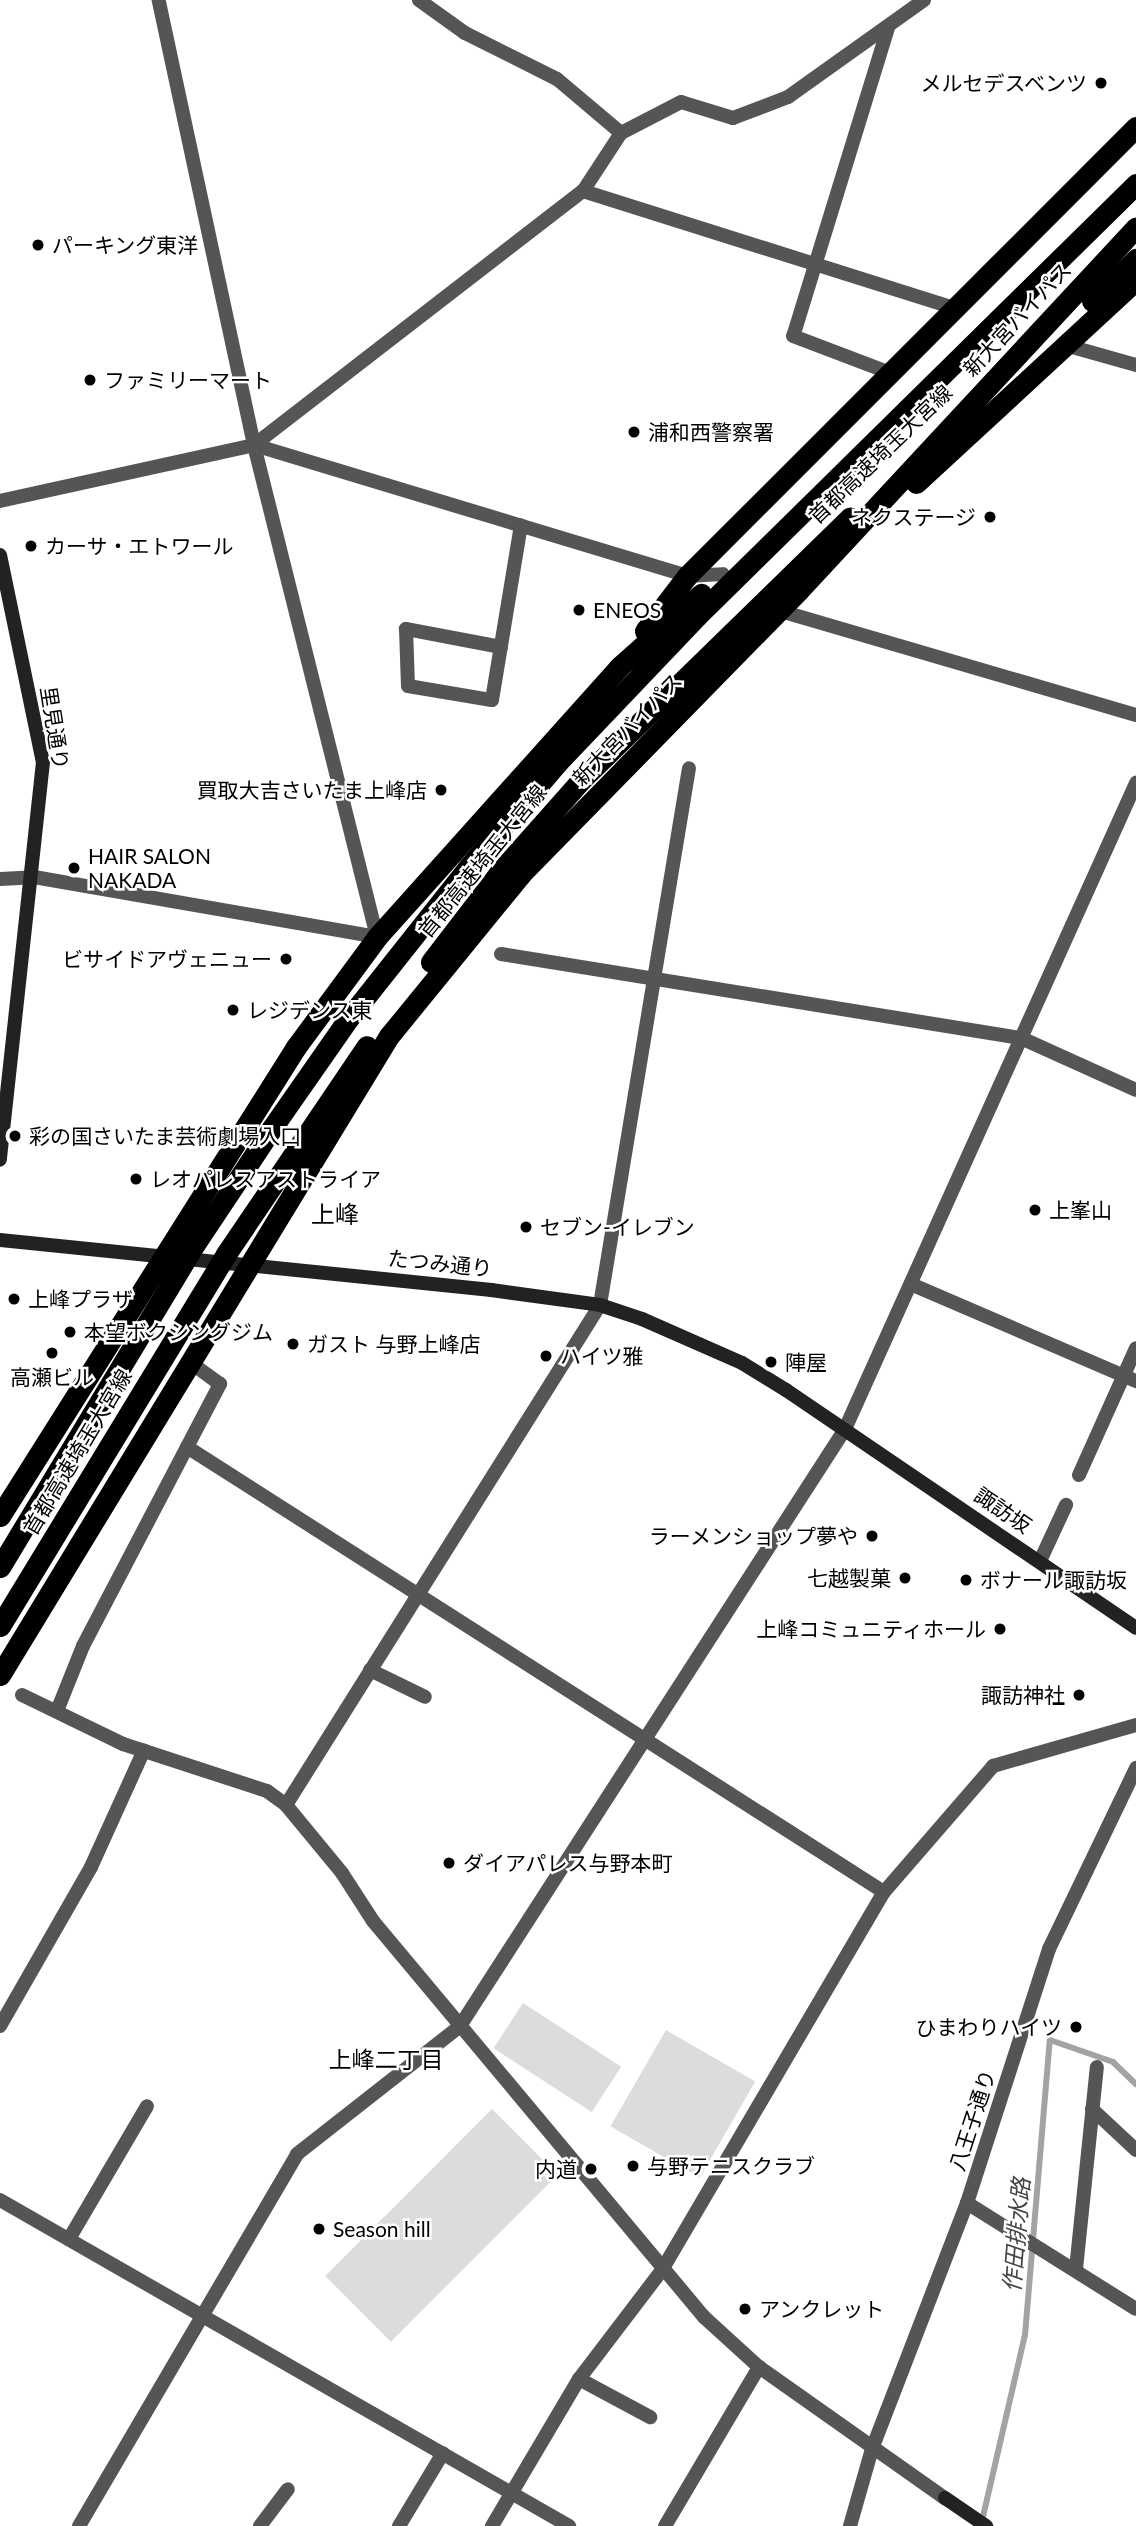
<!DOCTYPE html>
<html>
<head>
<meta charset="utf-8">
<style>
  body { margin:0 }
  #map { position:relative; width:1136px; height:2526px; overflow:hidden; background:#fff; font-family:Lato,"Noto Sans JP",sans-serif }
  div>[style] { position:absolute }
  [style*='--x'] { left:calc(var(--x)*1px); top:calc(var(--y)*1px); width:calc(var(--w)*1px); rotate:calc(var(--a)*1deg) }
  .green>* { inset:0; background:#dcdcdc; transform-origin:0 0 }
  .stream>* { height:6px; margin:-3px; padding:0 3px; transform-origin:3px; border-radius:3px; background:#a3a3a3 }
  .street>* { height:14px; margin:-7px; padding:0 7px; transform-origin:7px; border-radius:7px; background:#555 }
  .secondary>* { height:14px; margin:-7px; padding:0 7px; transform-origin:7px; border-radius:7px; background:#222 }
  .highway>* { height:21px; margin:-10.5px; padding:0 10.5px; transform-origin:10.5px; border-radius:10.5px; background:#000 }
  .dots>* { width:19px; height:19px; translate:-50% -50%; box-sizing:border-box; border:4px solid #fff; border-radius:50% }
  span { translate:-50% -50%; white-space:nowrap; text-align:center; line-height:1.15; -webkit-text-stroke:5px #fff; paint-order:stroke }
  .poi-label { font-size:21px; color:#000 }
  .right { translate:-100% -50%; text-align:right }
  .left { translate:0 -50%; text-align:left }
  .street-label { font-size:21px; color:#000 }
  .neighbourhood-label { font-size:23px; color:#000 }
  .water-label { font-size:23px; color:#444; font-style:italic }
  .quarter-label { font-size:24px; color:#000 }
</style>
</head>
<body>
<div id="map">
  <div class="green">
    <i style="left:523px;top:2003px;width:117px;height:54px;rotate:33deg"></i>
    <i style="left:666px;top:2030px;width:103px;height:111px;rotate:30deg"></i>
    <i style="left:492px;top:2109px;width:93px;height:236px;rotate:45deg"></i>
  </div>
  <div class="stream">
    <i style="--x:982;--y:2521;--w:191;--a:-77"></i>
    <i style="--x:1025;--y:2335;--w:296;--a:-85.2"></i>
    <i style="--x:1050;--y:2040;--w:67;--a:19.2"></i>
    <i style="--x:1113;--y:2062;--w:32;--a:44"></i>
  </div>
  <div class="street">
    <i style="--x:419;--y:0;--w:57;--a:35.7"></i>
    <i style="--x:465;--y:33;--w:103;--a:26.6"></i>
    <i style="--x:557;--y:79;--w:84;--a:40.2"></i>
    <i style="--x:924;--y:0;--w:167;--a:144.5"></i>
    <i style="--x:788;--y:97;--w:59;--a:159.1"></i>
    <i style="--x:733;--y:118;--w:54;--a:-162.9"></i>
    <i style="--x:681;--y:102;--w:68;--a:152.7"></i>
    <i style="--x:621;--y:133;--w:69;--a:123.2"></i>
    <i style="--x:583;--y:191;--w:393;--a:17.5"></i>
    <i style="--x:888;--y:28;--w:322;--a:107.1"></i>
    <i style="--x:793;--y:336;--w:107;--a:20.8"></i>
    <i style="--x:1065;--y:345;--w:74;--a:15.7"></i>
    <i style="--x:254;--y:445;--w:452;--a:16.8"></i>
    <i style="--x:687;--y:576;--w:36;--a:-3"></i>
    <i style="--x:0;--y:501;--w:260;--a:-12.4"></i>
    <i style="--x:254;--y:445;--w:416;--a:-37.7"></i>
    <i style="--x:777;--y:610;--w:374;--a:16.3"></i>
    <i style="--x:501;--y:647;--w:97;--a:-169.3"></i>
    <i style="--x:406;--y:629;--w:57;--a:88"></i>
    <i style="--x:408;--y:686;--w:85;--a:9.5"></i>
    <i style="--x:492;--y:700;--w:177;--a:-80.6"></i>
    <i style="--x:0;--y:879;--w:34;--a:-3"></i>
    <i style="--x:34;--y:877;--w:348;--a:9.9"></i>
    <i style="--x:377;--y:937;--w:507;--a:-104.04"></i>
    <i style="--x:254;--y:445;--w:455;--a:-102.1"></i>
    <i style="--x:501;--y:954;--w:527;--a:9.18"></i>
    <i style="--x:1021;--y:1038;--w:126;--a:24.3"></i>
    <i style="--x:913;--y:1285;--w:243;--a:23.3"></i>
    <i style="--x:187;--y:1447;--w:827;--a:32.56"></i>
    <i style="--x:1079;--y:1475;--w:139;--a:-65.8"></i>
    <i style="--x:1040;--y:1561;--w:62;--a:-65.1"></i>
    <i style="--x:370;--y:1670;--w:61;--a:26.1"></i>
    <i style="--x:22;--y:1695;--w:112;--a:25.9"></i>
    <i style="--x:123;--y:1744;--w:151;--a:18.1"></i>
    <i style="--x:267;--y:1791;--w:24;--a:36"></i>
    <i style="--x:286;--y:1805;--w:88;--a:50.5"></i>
    <i style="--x:342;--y:1873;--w:57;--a:57.1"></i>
    <i style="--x:373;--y:1921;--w:516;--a:50.11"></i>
    <i style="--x:704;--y:2317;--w:74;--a:42.3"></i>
    <i style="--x:759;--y:2367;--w:228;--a:35.2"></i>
    <i style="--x:57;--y:1711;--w:70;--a:-68.2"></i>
    <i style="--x:83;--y:1646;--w:296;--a:-62.4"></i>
    <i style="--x:220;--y:1384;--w:39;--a:-144"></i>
    <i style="--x:286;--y:1805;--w:590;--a:-57.87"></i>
    <i style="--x:600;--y:1305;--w:544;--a:-80.59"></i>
    <i style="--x:0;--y:2026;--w:183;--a:-60.2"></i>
    <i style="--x:91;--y:1867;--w:128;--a:-65.6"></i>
    <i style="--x:1092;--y:2109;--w:60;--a:43"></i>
    <i style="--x:0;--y:2200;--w:656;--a:29.81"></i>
    <i style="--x:967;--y:2203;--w:199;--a:32.1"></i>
    <i style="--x:69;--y:2239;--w:154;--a:-59.6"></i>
    <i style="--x:1076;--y:2269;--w:203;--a:-84.1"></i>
    <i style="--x:579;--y:2379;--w:81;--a:28.2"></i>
    <i style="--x:79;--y:2526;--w:431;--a:-59.6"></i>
    <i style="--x:297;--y:2154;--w:207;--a:-38.1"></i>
    <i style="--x:460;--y:2026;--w:710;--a:-57.18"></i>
    <i style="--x:845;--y:1429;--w:709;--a:-65.75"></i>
    <i style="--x:260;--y:2526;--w:46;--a:-52.9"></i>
    <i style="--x:399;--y:2526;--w:85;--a:-58.9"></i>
    <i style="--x:492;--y:2526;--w:171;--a:-59.4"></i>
    <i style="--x:579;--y:2379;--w:137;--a:-52.7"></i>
    <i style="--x:662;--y:2270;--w:438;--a:-59.6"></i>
    <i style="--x:884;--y:1892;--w:167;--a:-49.1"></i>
    <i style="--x:993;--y:1766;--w:149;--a:-16"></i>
    <i style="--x:665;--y:2526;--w:185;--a:-59.4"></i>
    <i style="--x:850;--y:2526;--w:80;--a:-74.1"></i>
    <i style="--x:872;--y:2449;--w:264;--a:-68.9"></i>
    <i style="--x:967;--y:2203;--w:267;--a:-72.1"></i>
    <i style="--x:1049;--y:1949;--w:201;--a:-64.3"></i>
  </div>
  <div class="secondary">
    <i style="--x:0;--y:555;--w:211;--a:78.3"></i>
    <i style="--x:43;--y:762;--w:400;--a:96.2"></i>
    <i style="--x:0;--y:1240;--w:494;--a:5.8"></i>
    <i style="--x:491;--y:1290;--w:110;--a:7.8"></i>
    <i style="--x:600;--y:1305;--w:44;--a:18.4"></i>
    <i style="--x:642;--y:1319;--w:109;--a:23.7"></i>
    <i style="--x:742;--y:1363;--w:52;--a:31.5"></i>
    <i style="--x:786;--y:1390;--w:423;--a:34.2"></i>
    <i style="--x:945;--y:2498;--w:50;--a:34.3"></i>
  </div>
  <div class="highway">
    <i style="--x:1092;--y:301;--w:61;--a:-43.7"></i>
    <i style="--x:916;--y:483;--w:299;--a:-42.7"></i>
    <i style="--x:645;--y:631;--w:69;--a:-52.6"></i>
    <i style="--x:687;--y:576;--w:635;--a:-45"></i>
    <i style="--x:431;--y:962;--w:112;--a:-52.6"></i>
    <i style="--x:499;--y:873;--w:127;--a:-48.5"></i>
    <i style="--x:583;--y:778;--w:373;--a:-44.3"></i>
    <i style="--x:0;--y:1516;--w:555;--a:-57.74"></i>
    <i style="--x:296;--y:1047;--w:137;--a:-53.6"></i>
    <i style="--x:377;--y:937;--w:363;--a:-48.1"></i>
    <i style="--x:619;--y:667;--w:110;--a:-41.7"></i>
    <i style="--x:0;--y:1567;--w:377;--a:-58.9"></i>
    <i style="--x:195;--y:1244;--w:139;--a:-56.4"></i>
    <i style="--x:272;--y:1128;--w:133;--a:-55.1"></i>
    <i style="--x:348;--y:1019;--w:196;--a:-51.6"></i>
    <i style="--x:470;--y:865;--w:135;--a:-49.5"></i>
    <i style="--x:558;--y:762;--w:202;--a:-46.4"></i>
    <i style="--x:697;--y:616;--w:616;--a:-44.54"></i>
    <i style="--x:0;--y:1626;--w:435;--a:-58.7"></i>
    <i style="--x:226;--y:1254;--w:251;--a:-55.9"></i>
    <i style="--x:0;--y:1675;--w:748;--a:-58.67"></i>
    <i style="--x:389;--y:1036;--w:209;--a:-50.8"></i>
    <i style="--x:521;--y:874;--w:397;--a:-45.6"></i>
    <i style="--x:799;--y:590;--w:495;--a:-47.1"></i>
  </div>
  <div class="dots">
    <i style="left:1101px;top:83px;background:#000"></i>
    <i style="left:38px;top:245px;background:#000"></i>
    <i style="left:90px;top:380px;background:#000"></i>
    <i style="left:634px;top:432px;background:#000"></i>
    <i style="left:990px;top:517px;background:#000"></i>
    <i style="left:31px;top:546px;background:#000"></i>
    <i style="left:579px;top:610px;background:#000"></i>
    <i style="left:441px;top:790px;background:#000"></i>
    <i style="left:74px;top:868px;background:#000"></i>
    <i style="left:286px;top:959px;background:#000"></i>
    <i style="left:233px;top:1010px;background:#000"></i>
    <i style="left:15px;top:1136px;background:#000"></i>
    <i style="left:136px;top:1179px;background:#000"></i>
    <i style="left:1035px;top:1210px;background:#000"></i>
    <i style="left:526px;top:1227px;background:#000"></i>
    <i style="left:14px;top:1299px;background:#000"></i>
    <i style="left:70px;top:1332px;background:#000"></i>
    <i style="left:293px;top:1344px;background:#000"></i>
    <i style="left:52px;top:1353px;background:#000"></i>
    <i style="left:546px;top:1356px;background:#000"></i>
    <i style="left:771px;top:1362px;background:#000"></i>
    <i style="left:872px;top:1536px;background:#000"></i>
    <i style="left:905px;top:1578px;background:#000"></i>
    <i style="left:966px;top:1580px;background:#000"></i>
    <i style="left:1000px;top:1629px;background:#000"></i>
    <i style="left:1079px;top:1695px;background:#000"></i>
    <i style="left:449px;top:1863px;background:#000"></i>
    <i style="left:1076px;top:2027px;background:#000"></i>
    <i style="left:633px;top:2166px;background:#000"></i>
    <i style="left:591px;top:2169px;background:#000"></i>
    <i style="left:319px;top:2229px;background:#000"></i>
    <i style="left:745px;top:2309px;background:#000"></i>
  </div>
  <div class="poi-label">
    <span class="right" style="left:1087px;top:83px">メルセデスベンツ</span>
    <span class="left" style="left:52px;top:245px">パーキング東洋</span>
    <span class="left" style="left:104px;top:380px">ファミリーマート</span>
    <span class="left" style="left:648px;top:432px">浦和西警察署</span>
    <span class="right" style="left:976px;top:517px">ネクステージ</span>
    <span class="left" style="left:45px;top:546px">カーサ・エトワール</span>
    <span class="left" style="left:593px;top:610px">ENEOS</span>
    <span class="right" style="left:427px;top:790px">買取大吉さいたま上峰店</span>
    <span class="left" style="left:88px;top:868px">HAIR SALON<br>NAKADA</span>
    <span class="right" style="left:272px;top:959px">ビサイドアヴェニュー</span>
    <span class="left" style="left:247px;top:1010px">レジデンス東</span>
    <span class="left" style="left:29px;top:1136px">彩の国さいたま芸術劇場入口</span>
    <span class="left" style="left:150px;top:1179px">レオパレスアストライア</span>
    <span class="left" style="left:1049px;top:1210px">上峯山</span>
    <span class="left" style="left:540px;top:1227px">セブン-イレブン</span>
    <span class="left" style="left:28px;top:1299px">上峰プラザ</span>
    <span class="left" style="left:84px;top:1332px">本望ボクシングジム</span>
    <span class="left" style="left:307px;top:1344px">ガスト 与野上峰店</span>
    <span class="left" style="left:560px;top:1356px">ハイツ雅</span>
    <span class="left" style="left:785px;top:1362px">陣屋</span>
    <span style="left:52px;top:1377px">高瀬ビル</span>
    <span class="right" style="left:858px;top:1536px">ラーメンショップ夢や</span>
    <span class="right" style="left:891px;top:1578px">七越製菓</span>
    <span class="left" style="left:980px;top:1580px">ボナール諏訪坂</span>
    <span class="right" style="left:986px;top:1629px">上峰コミュニティホール</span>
    <span class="right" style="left:1065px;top:1695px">諏訪神社</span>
    <span class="left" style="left:463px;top:1863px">ダイアパレス与野本町</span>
    <span class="right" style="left:1062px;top:2027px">ひまわりハイツ</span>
    <span class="left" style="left:647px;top:2166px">与野テニスクラブ</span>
    <span class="right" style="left:577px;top:2169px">内道</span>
    <span class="left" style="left:333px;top:2229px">Season hill</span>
    <span class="left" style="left:759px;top:2309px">アンクレット</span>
  </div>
  <div class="street-label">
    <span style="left:1017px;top:319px;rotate:-47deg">新大宮バイパス</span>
    <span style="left:880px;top:454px;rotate:-44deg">首都高速埼玉大宮線</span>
    <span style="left:55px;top:728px;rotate:81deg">里見通り</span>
    <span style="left:627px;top:729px;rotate:-46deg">新大宮バイパス</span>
    <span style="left:482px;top:861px;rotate:-51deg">首都高速埼玉大宮線</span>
    <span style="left:440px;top:1263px;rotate:6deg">たつみ通り</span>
    <span style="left:77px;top:1452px;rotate:-59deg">首都高速埼玉大宮線</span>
    <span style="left:1003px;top:1510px;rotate:34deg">諏訪坂</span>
    <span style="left:972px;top:2120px;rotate:-72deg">八王子通り</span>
  </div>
  <div class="neighbourhood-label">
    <span style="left:386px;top:2059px">上峰二丁目</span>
  </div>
  <div class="water-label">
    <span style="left:1016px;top:2235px;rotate:-85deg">作田排水路</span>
  </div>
  <div class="quarter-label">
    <span style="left:335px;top:1214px">上峰</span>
  </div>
</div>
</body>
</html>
